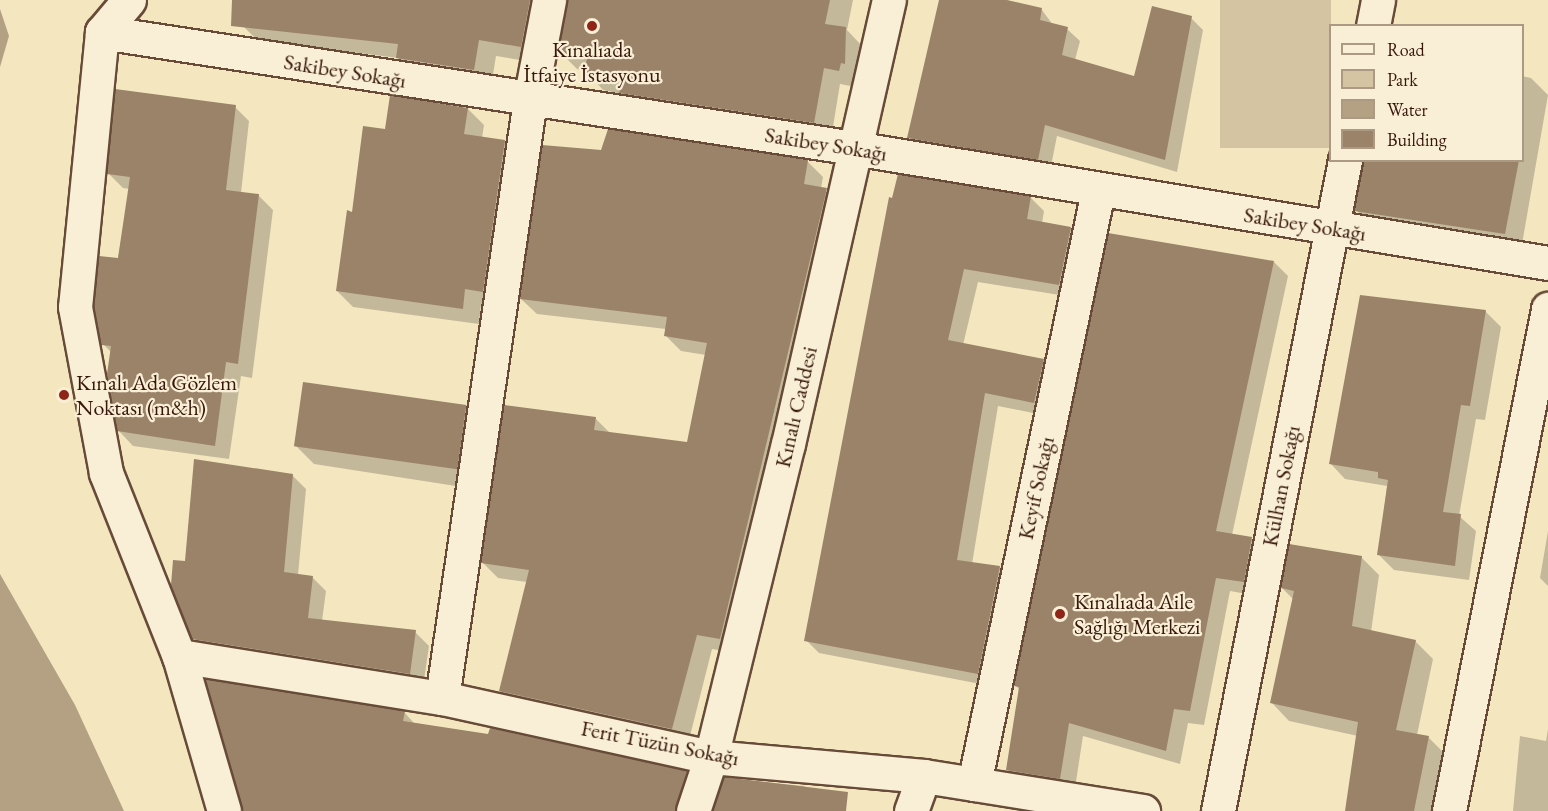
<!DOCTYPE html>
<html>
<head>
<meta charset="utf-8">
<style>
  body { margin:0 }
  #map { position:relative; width:1548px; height:811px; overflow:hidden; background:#f4e7c0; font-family:"EB Garamond",serif }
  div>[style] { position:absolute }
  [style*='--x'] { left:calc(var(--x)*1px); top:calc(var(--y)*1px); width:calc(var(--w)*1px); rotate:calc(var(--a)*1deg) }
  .green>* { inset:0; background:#d4c4a1; transform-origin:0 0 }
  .water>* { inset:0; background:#b4a082 }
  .shadow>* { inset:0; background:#0003 }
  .building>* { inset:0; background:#9a8369; transform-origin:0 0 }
  .roads { filter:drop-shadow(2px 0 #674b38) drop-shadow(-2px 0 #674b38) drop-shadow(0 2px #674b38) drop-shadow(0 -2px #674b38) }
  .minor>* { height:33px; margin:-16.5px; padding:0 16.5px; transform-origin:16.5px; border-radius:16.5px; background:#f8efd6 }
  .dots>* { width:16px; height:16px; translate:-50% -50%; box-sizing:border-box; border:3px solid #f8efd6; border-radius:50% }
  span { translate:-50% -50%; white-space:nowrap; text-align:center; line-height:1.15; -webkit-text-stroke:4.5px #f8efd6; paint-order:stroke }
  .poi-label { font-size:22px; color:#38170a }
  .left { translate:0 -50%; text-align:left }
  .street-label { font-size:22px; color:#38170a }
  .legend { position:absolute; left:1329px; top:24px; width:195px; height:138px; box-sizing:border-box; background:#f8efd6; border:2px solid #ab9984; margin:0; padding:8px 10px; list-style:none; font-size:18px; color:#38170a }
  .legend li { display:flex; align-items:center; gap:12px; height:30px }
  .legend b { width:30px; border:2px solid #ab9984 }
</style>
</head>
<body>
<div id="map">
  <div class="green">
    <i style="left:1220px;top:0;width:111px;height:148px"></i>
  </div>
  <div class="water">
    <i style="clip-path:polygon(0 9px,9px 36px,0 67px)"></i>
    <i style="clip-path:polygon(0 574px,75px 705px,124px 811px,0 811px)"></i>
  </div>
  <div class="shadow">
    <i style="clip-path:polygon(243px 0,558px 0,538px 63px,496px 56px,491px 87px,415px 75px,398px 58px,257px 40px,240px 23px)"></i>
    <i style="clip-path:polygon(567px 0,853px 0,847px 30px,862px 46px,856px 87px,840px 84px,831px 139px,637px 109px,622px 94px,603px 90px,586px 71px,577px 69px,560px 52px)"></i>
    <i style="clip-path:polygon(971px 0,1000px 0,1042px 10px,1053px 25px,1067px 29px,1080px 41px,1075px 60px,1135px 78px,1191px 18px,1203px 30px,1177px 172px,1057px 136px,1050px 171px,921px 150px,909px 137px)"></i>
    <i style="clip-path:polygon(1522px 76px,1531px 78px,1548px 95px,1521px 250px,1373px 227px,1356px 210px,1365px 160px,1522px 160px)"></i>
    <i style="clip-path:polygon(235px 107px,249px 121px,241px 193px,258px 195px,273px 210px,252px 378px,241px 376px,229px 459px,133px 446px,119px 431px,112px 353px,103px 344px,130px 189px,123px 188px,108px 173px)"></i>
    <i style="clip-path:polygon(468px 109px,484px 125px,482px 138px,505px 141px,521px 157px,499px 308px,481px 304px,479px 324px,353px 307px,337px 291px,353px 213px,386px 130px)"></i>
    <i style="clip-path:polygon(602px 151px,807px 161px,823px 177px,821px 188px,842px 205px,736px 653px,712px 649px,688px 744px,516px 706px,500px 691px,527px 582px,498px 578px,482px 562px,595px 418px,610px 433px,688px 443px,706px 355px,681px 351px,665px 335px,666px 329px,537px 314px,521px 299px)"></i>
    <i style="clip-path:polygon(1031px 198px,1044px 211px,1042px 223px,1071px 228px,1084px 241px,1072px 297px,978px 282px,963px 345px,1043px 360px,1056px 374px,1048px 416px,998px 406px,972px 564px,1000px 567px,1013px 581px,991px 686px,819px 653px,806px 640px,890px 199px)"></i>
    <i style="clip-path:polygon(1274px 262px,1288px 276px,1232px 535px,1252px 539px,1266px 553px,1258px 596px,1230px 591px,1204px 725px,1188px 723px,1180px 764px,1083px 736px,1075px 788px,1021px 784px,1007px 770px,1020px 690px,1015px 685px)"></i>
    <i style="clip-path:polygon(1485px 311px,1501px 327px,1485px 420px,1476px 419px,1459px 516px,1476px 531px,1469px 580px,1394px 570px,1379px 555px,1387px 486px,1345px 479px,1330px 463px)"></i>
    <i style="clip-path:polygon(465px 408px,484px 426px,475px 489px,314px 464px,295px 445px)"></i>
    <i style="clip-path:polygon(292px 475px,306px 489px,298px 575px,312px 577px,326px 591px,322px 621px,415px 632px,429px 646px,423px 687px,208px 652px,194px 638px,186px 562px)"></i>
    <i style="clip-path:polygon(1548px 531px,1548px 586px,1540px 578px)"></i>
    <i style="clip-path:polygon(1361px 557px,1379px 575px,1371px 632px,1415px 641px,1433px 659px,1417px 735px,1428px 737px,1446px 755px,1435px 811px,1347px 811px,1358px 736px,1289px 721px,1272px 703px,1294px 600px,1282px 588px)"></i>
    <i style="clip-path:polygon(404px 712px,414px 723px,686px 772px,699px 786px,692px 811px,243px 811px)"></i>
    <i style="clip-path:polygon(1548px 729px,1548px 811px,1513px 811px,1520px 736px,1546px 741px)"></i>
    <i style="clip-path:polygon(725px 779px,804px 786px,817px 799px,821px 811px,713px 811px)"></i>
  </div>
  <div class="building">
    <i style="clip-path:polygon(232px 0,530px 0,521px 47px,479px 40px,474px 70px,396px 58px,398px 44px,231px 26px)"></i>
    <i style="clip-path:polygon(567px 0,830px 0,825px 24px,846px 27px,845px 64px,841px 63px,839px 71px,824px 68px,814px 123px,619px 93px,622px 81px,584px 74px,587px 58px,558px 53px)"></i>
    <i style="clip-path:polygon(939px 0,1007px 0,1042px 8px,1040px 20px,1068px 27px,1062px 55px,1134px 76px,1152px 6px,1192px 16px,1165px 160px,1045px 125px,1038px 160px,907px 138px)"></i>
    <i style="clip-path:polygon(115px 89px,236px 105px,226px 190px,259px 194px,238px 364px,226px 362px,215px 446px,117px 431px,107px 374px,111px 346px,101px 345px,94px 306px,99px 256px,118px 258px,130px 177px,107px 174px)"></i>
    <i style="clip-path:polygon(390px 95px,468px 108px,464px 134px,505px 140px,483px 292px,465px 289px,463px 309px,336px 291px,347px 210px,352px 212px,363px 126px,385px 129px)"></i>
    <i style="clip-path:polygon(608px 129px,808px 160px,804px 184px,827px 188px,720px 639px,697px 635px,672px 729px,499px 691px,529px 570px,481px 563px,504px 405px,596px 417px,594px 430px,687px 442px,707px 343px,664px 336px,667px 317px,520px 299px,542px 145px,601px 150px)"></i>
    <i style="clip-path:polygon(1363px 160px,1519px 160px,1505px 234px,1354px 211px)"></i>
    <i style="clip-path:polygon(898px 174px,1031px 196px,1027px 219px,1071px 227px,1059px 285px,964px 269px,948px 340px,1044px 359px,1034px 403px,985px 393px,957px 560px,1000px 566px,978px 674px,804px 641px,889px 197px,892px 198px)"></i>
    <i style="clip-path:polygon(1108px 233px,1274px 261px,1216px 531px,1252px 537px,1244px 582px,1216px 578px,1190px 711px,1174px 709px,1166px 751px,1069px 723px,1060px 779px,1006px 770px,1019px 687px,1014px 686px)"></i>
    <i style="clip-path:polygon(1360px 295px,1486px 310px,1470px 406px,1461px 405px,1443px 512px,1461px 514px,1455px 566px,1377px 555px,1388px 480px,1378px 478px,1378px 472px,1329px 464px)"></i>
    <i style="left:303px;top:382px;width:165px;height:65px;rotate:8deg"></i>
    <i style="clip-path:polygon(194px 459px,293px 474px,284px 572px,313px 576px,308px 618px,416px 630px,410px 674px,192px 639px,171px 585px,173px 560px,185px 561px)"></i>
    <i style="clip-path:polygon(1289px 544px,1362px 556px,1352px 626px,1416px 640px,1396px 730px,1429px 736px,1414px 811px,1345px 811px,1358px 722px,1270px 703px,1294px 591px,1281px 588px)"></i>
    <i style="clip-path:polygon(205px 679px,405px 711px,403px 721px,488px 734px,490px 728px,687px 771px,675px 811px,242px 811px)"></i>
    <i style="clip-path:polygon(724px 777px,848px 792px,846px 811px,713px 811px)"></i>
  </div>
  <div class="roads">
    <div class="minor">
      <i style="--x:129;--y:0;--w:42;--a:130.2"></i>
      <i style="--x:102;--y:32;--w:276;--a:95.6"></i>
      <i style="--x:75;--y:307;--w:169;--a:79.4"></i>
      <i style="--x:106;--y:473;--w:197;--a:68.3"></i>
      <i style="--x:179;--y:656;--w:161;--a:73.8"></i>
      <i style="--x:1373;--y:26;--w:26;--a:-79"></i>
      <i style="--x:102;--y:32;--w:761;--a:8.77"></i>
      <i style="--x:854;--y:148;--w:703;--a:9.41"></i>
      <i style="--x:179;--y:656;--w:266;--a:9.1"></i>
      <i style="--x:442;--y:698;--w:275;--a:12.4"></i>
      <i style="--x:711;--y:757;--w:214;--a:5.1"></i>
      <i style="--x:924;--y:776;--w:222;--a:9.1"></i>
      <i style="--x:442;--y:698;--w:604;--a:-81.63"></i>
      <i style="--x:530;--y:100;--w:102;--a:-79.2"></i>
      <i style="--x:974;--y:784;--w:606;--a:-78.19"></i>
      <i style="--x:693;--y:811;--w:57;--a:-71.6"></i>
      <i style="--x:711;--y:757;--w:322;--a:-76.2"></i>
      <i style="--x:788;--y:444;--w:455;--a:-77.2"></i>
      <i style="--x:911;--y:811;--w:37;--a:-70"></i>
      <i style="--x:1218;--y:811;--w:663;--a:-78.96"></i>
      <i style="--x:1449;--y:811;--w:512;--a:-78.84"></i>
    </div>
  </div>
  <div class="dots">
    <i style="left:592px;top:26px;background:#8f2418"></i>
    <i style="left:64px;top:395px;background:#8f2418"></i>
    <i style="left:1060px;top:614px;background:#8f2418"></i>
  </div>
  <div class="poi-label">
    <span style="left:592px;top:62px">Kınalıada<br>İtfaiye İstasyonu</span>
    <span class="left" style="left:76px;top:395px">Kınalı Ada Gözlem<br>Noktası (m&amp;h)</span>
    <span class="left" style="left:1074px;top:614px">Kınalıada Aile<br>Sağlığı Merkezi</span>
  </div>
  <div class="street-label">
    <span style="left:345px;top:71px;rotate:9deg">Sakibey Sokağı</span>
    <span style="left:826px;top:144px;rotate:9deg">Sakibey Sokağı</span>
    <span style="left:1305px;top:224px;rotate:9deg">Sakibey Sokağı</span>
    <span style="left:796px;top:407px;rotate:-77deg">Kınalı Caddesi</span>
    <span style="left:1281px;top:486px;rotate:-79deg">Külhan Sokağı</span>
    <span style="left:1036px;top:488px;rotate:-78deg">Keyif Sokağı</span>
    <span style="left:660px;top:743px;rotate:11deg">Ferit Tüzün Sokağı</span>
  </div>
  <ul class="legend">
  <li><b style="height:8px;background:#f8efd6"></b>Road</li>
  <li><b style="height:16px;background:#d4c4a1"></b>Park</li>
  <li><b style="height:16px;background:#b4a082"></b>Water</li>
  <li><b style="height:16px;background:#9a8369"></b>Building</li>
  </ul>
</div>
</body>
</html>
